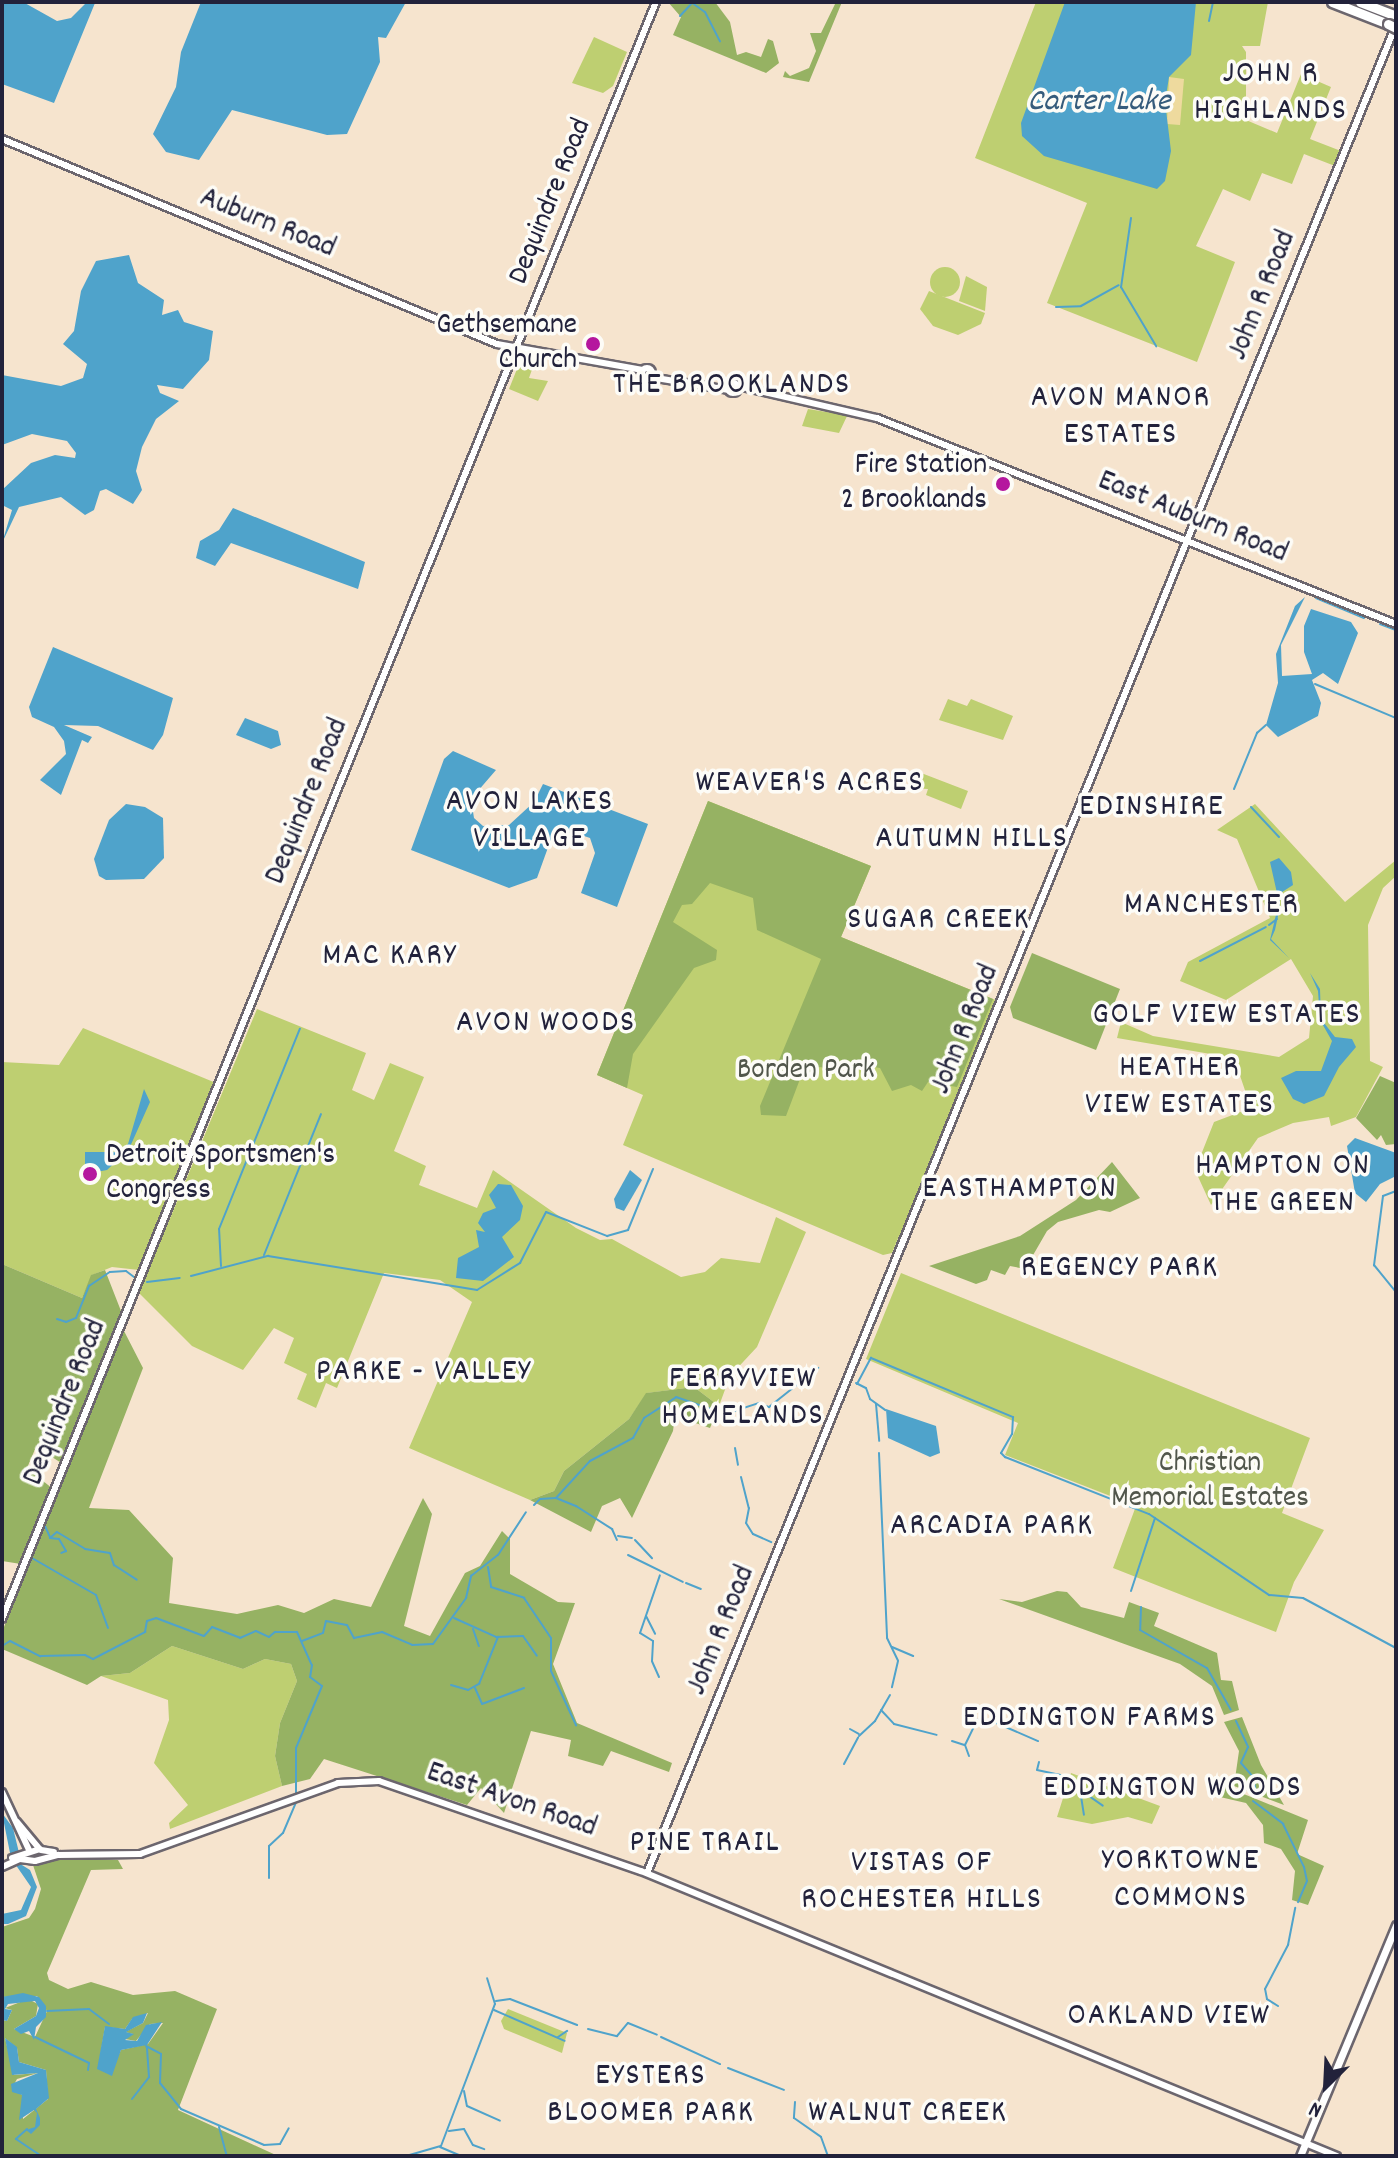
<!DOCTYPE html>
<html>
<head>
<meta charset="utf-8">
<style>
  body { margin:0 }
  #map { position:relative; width:1398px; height:2158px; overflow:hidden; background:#f6e4ce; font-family:Dekko,sans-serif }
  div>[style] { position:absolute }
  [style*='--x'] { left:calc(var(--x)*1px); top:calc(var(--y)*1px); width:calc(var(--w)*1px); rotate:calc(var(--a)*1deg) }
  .green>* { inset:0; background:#becf71 }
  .round { border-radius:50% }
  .forest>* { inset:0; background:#96b263 }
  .sand>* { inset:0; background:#eeda9e }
  .water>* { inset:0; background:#4fa3cb }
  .stream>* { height:2px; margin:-1px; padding:0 1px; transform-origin:1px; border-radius:1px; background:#4fa3cb }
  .roads { filter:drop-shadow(2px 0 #6c666e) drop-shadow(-2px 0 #6c666e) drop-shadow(0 2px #6c666e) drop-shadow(0 -2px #6c666e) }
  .secondary>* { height:6px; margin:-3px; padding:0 3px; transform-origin:3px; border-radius:3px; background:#fff }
  .secondary>.ring { margin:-3px; padding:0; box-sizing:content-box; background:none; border:6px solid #fff; border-radius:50% }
  .primary>* { height:7px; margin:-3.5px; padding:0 3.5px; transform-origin:3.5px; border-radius:3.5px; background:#fff }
  .motorway>* { height:9px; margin:-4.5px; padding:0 4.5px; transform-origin:4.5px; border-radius:4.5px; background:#fff }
  .bridges { filter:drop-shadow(2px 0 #6c666e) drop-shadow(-2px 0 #6c666e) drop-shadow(0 2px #6c666e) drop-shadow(0 -2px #6c666e) }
  .motorway-bridge>* { height:9px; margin:-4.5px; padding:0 4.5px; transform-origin:4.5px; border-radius:4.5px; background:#fff }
  .dots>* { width:22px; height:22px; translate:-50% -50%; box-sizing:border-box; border:4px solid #fdfcf7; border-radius:50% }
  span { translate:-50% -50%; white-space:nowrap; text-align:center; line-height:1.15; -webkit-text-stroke:7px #fdfcf7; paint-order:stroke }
  .street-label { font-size:30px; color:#22223b }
  .poi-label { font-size:30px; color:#22223b }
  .right { translate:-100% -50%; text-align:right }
  .left { translate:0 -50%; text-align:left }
  .park-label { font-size:30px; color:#51564b }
  .neighbourhood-label { font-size:32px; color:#22223b; letter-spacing:2px }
  .water-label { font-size:32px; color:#365c7c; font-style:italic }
  .frame { position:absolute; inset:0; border:4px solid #22223b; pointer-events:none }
  .north { position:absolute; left:1286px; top:2046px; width:80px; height:80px; -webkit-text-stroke:6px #fdfcf7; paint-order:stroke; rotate:204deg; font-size:22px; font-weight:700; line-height:32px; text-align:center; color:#22223b }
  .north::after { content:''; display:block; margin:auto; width:28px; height:36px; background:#22223b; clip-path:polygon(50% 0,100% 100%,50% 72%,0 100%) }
</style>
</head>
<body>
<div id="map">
  <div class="green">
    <i style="clip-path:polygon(1036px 2px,1268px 2px,1260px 46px,1242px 46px,1246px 52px,1246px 120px,1277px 133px,1301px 74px,1331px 87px,1310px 139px,1341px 151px,1335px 166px,1304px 154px,1292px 184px,1262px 173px,1250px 201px,1223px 189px,1196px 246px,1235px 262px,1197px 362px,1047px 303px,1087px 203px,975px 158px)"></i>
    <i style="clip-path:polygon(594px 37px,627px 52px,613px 86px,603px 93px,572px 83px)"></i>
    <i class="round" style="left:930px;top:267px;width:30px;height:30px"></i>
    <i style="clip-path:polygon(966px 276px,987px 287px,985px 311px,959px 301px)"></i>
    <i style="clip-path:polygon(929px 291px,985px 313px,981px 324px,958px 335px,933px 326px,920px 309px)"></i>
    <i style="clip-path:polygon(521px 359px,535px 361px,529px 378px,548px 381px,538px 401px,509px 389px)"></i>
    <i style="clip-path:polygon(808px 409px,845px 415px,843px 413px,848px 414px,839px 433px,802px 426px)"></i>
    <i style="clip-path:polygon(948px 699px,967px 706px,971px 699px,1013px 716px,1003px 740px,939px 720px)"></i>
    <i style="clip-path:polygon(916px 771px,968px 791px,961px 809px,926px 795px,928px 789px,911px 788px)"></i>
    <i style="clip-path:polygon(708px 801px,871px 866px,841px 937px,998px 1001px,904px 1238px,899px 1236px,892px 1253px,883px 1255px,623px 1145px,643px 1095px,597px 1075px)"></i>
    <i style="clip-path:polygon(1255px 804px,1345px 902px,1396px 860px,1396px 876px,1383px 888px,1368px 925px,1370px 1061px,1383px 1067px,1356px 1117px,1331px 1126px,1329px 1117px,1293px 1123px,1258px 1138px,1211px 1205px,1195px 1170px,1214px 1122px,1251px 1108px,1234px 1058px,1117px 1038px,1121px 1022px,1153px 1036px,1279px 1057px,1309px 1038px,1313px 996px,1291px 959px,1226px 1000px,1180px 981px,1188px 962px,1270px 918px,1237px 839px,1217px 830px)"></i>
    <i style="clip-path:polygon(257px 1009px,366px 1053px,352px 1090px,374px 1100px,390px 1063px,424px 1077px,394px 1151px,426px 1166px,419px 1185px,477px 1208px,493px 1170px,576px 1228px,600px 1240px,612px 1239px,681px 1277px,705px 1272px,721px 1258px,760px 1263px,776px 1217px,806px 1232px,757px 1347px,730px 1376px,719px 1406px,694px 1387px,647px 1393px,629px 1419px,564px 1471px,554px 1491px,530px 1500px,409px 1448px,472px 1302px,440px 1280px,384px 1273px,337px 1388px,326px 1383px,316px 1408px,297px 1399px,307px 1374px,284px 1363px,294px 1338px,274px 1328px,243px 1370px,192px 1346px,139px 1293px)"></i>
    <i style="clip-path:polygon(83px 1028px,216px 1083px,139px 1270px,112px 1267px,92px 1275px,82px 1298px,2px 1264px,2px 1062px,59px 1065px)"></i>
    <i style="clip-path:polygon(901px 1273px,1310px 1438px,1282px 1513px,1324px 1530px,1294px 1582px,1276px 1632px,1113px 1568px,1136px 1506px,1005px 1455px,1018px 1423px,866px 1359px)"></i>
    <i style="clip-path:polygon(172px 1646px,243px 1669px,265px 1659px,291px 1664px,297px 1681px,280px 1723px,275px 1756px,282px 1786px,170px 1829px,169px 1823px,188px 1805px,154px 1763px,169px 1720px,168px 1700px,101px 1676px,130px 1673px)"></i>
    <i style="clip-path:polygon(1071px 1773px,1160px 1806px,1152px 1824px,1128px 1817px,1092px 1824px,1057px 1817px)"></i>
    <i style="clip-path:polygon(508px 2009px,567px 2033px,562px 2053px,504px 2029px,501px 2021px)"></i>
  </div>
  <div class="forest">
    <i style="clip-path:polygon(668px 2px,715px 2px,730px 22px,737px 55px,746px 52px,761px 57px,768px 39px,773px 41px,779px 63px,766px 73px,673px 35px,681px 17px)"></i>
    <i style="clip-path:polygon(836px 2px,842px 2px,809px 82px,783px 77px,785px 71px,790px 76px,809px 68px,816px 51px,810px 33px,821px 33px)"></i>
    <i style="clip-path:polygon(708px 801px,871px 866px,841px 937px,993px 999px,957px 1087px,928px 1082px,922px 1091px,911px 1085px,892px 1091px,880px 1068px,844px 1062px,837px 1068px,816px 1067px,800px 1079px,786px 1116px,761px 1115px,760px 1106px,821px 959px,757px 930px,753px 898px,710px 883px,692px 904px,682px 905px,673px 922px,717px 950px,716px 960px,694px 968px,633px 1054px,627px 1088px,597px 1075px)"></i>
    <i style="clip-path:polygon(1032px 953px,1120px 989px,1096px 1050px,1013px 1018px,1010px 1007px)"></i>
    <i style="clip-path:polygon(1380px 1076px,1396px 1083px,1396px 1144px,1386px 1145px,1381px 1135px,1377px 1140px,1356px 1118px)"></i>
    <i style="clip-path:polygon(1112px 1162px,1140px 1198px,1110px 1212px,1099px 1210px,1058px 1222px,1047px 1231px,1025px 1269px,1010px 1266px,1005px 1275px,991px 1270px,987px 1280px,976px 1284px,929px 1266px,1020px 1236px,1076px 1200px)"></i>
    <i style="clip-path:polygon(2px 1264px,82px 1298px,91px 1275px,105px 1270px,121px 1311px,63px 1464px,36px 1447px,27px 1468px,53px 1489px,21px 1564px,2px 1561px)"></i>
    <i style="clip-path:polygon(123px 1329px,143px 1368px,89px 1508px,129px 1510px,173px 1558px,169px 1603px,237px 1614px,278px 1605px,304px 1613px,334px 1599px,371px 1607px,423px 1498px,432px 1514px,404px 1626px,430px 1636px,465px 1573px,480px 1566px,502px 1531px,510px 1539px,510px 1574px,558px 1602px,575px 1603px,553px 1664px,577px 1723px,672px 1763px,669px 1772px,611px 1751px,603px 1766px,568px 1756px,571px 1740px,531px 1731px,504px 1813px,481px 1788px,467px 1805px,324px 1759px,310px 1779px,282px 1786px,275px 1756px,280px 1723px,297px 1681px,291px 1664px,265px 1659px,243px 1669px,172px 1646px,130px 1673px,101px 1676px,87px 1685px,2px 1649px,2px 1632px)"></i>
    <i style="clip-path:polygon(694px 1387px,719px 1406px,710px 1428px,675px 1416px,673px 1431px,632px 1518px,620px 1498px,602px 1506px,591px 1532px,530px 1500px,554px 1491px,564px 1471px,629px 1419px,646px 1393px)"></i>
    <i style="clip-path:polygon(1057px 1591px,1067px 1592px,1081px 1607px,1124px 1618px,1129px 1602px,1159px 1613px,1154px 1626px,1217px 1653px,1221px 1680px,1232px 1681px,1239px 1710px,1224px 1715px,1212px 1686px,1180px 1664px,999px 1599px,1022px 1602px)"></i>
    <i style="clip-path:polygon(1242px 1717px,1261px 1765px,1284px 1805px,1234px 1786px,1239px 1751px,1224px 1722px)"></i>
    <i style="clip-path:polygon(1224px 1786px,1308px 1820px,1297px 1854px,1324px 1866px,1308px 1905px,1292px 1900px,1295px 1871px,1281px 1849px,1264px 1843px,1263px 1825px,1246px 1803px,1220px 1797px)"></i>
    <i style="clip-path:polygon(evenodd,67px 1858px,118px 1860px,123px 1869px,91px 1870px,47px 1973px,49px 1980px,68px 1989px,91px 1982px,133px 1995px,175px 1991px,217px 2009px,178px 2110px,278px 2156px,2px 2156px,2px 2020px,7px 2021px,12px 2010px,5px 2008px,28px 1999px,38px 2004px,36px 2016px,14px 2029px,35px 2037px,47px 2011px,37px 1996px,2px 1997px,2px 1927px,29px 1918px,35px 1909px,41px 1889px,33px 1865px,67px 1858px,148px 2013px,143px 2023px,125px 2032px,133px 2034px,125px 2039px,136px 2041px,150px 2024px,163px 2023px,148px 2044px,121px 2050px,114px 2064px,98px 2069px,105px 2027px,125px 2029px,132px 2019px,148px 2013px,67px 1858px,5px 2038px,17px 2048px,19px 2062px,46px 2070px,48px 2099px,23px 2119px,22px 2095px,12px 2088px,17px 2079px,38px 2073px,14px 2075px,5px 2038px)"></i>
  </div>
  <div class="sand">
    <i style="clip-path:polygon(1169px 77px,1184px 79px,1180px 125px,1167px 124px)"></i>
  </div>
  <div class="water">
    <i style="clip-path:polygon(2px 2px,23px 2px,57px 21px,71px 18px,87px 2px,95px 3px,54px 103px,2px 84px)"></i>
    <i style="clip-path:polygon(201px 2px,406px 2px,386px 38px,378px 37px,380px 62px,347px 134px,327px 135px,232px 110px,199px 160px,166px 152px,153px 134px,176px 87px,181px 52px)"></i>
    <i style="clip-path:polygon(1065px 2px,1196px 2px,1191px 55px,1169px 77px,1165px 102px,1171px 151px,1165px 181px,1157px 189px,1044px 156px,1022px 136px,1021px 123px)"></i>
    <i style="clip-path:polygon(129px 255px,138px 283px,164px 300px,162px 315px,178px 310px,184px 322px,213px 331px,209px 360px,183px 389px,157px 385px,160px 393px,179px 401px,156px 419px,142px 447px,136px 471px,142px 490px,133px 504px,106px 489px,100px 491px,94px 510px,85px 515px,61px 497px,19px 507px,2px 543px,12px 510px,2px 505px,2px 490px,31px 463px,55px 455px,75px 458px,76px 453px,67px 441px,32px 434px,2px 445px,2px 375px,61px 386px,83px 378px,87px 364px,63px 344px,74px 331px,81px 291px,96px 261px)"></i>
    <i style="clip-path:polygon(233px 508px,365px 562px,358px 589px,231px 543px,215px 566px,196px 558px,200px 541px,219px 530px)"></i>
    <i style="clip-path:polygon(1305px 597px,1281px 645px,1282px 676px,1312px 674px,1304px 652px,1304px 626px,1311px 609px,1351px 622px,1358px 633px,1338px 684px,1323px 673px,1312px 680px,1321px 703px,1318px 716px,1278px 737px,1266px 725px,1278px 683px,1276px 654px,1295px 606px)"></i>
    <i style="clip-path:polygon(53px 647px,173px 698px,163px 735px,153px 750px,98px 726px,64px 725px,92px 737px,88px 743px,82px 740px,61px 795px,40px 780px,66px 754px,64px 741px,54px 727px,32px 717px,29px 707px)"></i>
    <i style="clip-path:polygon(245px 718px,278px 731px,281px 745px,271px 749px,236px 735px)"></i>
    <i style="clip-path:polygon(453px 751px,496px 770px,471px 799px,474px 818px,483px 826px,509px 825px,534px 802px,543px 784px,648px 824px,617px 907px,581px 893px,595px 853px,590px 838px,572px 832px,550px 842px,537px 878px,509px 888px,411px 850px,444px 759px)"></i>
    <i style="clip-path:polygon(126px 804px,145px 807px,163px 818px,164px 858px,144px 879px,106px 880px,99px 876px,94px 859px,109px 820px)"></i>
    <i style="clip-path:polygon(1279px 858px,1291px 872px,1293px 885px,1279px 894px,1280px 902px,1278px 916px,1275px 930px,1271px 939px,1289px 958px,1270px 940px,1279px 902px,1270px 862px)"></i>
    <i style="clip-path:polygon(1310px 973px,1320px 989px,1321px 1019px,1335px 1037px,1352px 1039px,1356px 1047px,1339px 1067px,1324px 1096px,1304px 1104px,1293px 1099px,1281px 1078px,1296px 1071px,1321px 1071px,1332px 1041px,1320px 1020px,1318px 991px)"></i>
    <i style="clip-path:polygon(144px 1089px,150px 1102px,129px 1149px,107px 1170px,85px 1174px,85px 1152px,117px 1152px,128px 1144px)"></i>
    <i style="clip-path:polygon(1355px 1138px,1396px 1153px,1396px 1176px,1380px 1184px,1366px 1202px,1355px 1193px,1347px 1146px)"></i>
    <i style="clip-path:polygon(630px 1170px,642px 1180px,624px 1211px,616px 1208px,614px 1199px)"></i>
    <i style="clip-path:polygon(498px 1184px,511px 1185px,523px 1206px,520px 1220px,502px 1237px,514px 1257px,483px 1281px,456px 1278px,458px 1258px,479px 1247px,476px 1230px,485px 1232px,478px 1223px,483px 1213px,496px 1208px,489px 1195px)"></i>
    <i style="clip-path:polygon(886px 1409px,936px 1426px,940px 1453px,930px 1457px,888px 1438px)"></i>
    <i style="clip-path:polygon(2px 1813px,13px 1828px,22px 1865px,30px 1870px,37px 1887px,26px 1916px,8px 1924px,2px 1924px,2px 1914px,21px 1910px,31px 1887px,11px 1858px)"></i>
    <i style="clip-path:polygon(23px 1993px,39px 1997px,46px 2006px,46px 2017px,36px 2027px,34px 2040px,29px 2031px,21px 2034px,14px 2029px,36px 2016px,39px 2008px,35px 2001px,8px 2004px,5px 2009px,12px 2010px,7px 2021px,2px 2020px,2px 1997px)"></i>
    <i style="clip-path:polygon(147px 2013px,143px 2023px,126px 2032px,134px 2034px,125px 2040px,137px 2041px,146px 2025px,162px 2022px,147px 2045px,121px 2050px,112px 2076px,97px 2069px,105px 2026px,125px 2029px,133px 2017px)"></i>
    <i style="clip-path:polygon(5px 2038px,17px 2047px,19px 2062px,46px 2070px,49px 2098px,36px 2109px,40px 2118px,40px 2125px,31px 2134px,26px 2130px,35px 2127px,37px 2113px,34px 2110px,19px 2120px,22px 2095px,12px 2092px,11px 2084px,38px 2073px,12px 2075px)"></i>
  </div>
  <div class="stream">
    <i style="--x:691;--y:2;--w:17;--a:36"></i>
    <i style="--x:705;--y:12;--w:33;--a:63"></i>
    <i style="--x:680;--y:16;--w:16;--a:-47"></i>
    <i style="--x:1209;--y:21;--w:19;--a:-78"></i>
    <i style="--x:1131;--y:218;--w:70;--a:98.2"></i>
    <i style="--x:1121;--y:287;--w:69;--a:59.3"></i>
    <i style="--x:1056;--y:307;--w:25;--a:-2"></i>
    <i style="--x:1081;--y:306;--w:43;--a:-28.9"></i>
    <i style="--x:1316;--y:598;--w:52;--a:22.6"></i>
    <i style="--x:1380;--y:624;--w:17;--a:21"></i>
    <i style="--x:1315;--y:684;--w:88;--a:22.8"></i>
    <i style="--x:1234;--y:789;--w:61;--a:-67.7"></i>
    <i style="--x:1257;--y:733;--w:12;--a:-42"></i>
    <i style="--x:1251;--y:807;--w:41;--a:47"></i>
    <i style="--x:1269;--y:925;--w:10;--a:-37"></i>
    <i style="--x:1200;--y:961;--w:74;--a:-27.3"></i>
    <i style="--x:1396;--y:1191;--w:14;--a:159"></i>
    <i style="--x:1383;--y:1196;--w:70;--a:97.4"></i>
    <i style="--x:1374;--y:1265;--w:35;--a:51"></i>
    <i style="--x:264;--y:1255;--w:152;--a:-68"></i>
    <i style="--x:221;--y:1266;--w:37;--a:-93"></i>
    <i style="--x:219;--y:1229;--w:216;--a:-68"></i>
    <i style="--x:191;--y:1276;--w:80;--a:-14.6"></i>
    <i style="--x:268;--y:1256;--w:212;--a:9.2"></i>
    <i style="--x:477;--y:1290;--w:51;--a:-32.1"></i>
    <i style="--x:520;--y:1263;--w:57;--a:-63"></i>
    <i style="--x:546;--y:1212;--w:66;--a:21.5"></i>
    <i style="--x:607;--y:1236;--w:22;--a:-16"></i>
    <i style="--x:628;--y:1230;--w:66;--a:-67.7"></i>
    <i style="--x:147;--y:1282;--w:33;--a:-7"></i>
    <i style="--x:57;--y:1319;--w:9;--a:18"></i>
    <i style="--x:66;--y:1322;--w:11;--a:-22"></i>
    <i style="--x:76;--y:1318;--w:35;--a:-68"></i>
    <i style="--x:89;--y:1286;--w:25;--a:-34"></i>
    <i style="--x:110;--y:1272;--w:16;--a:-4"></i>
    <i style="--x:126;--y:1271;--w:10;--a:37"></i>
    <i style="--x:856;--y:1383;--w:11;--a:27"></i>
    <i style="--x:866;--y:1388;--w:12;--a:70"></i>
    <i style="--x:870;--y:1399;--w:19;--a:36"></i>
    <i style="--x:857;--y:1384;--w:30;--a:-62"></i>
    <i style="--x:871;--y:1358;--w:154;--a:22.6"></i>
    <i style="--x:1013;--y:1417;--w:17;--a:93"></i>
    <i style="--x:1012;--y:1434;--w:22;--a:120"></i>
    <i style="--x:1001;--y:1453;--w:6;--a:45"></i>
    <i style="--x:1005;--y:1457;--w:155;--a:21.6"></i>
    <i style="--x:1149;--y:1514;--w:145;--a:34"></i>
    <i style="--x:1269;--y:1595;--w:34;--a:5"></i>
    <i style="--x:1303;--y:1598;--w:106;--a:28.3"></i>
    <i style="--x:876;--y:1404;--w:37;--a:85"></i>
    <i style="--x:735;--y:1448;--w:17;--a:80"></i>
    <i style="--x:879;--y:1453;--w:185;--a:87.5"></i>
    <i style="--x:887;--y:1638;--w:25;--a:64"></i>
    <i style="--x:898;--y:1661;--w:27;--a:103"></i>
    <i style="--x:741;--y:1477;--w:32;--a:76"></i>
    <i style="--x:749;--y:1508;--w:15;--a:101"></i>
    <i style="--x:746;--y:1523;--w:13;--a:58"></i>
    <i style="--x:753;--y:1534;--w:20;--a:24"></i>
    <i style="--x:556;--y:1498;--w:50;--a:-47.4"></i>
    <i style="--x:590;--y:1461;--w:49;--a:-28.1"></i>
    <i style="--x:633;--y:1438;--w:23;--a:-61"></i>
    <i style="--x:644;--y:1418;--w:38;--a:-33"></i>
    <i style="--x:676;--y:1397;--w:52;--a:19.1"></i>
    <i style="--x:725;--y:1414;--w:36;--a:-18"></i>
    <i style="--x:759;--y:1403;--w:11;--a:22"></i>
    <i style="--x:769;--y:1407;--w:63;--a:-38.5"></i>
    <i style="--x:534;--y:1505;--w:8;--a:-45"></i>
    <i style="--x:540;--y:1499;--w:16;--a:-4"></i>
    <i style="--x:556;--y:1498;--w:22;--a:22"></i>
    <i style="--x:576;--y:1506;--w:43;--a:32.6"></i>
    <i style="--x:612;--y:1529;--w:12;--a:66"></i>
    <i style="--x:45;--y:1526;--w:12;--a:66"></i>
    <i style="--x:618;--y:1536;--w:14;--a:8"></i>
    <i style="--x:50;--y:1538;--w:9;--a:-41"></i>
    <i style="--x:57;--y:1532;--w:33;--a:31"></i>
    <i style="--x:85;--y:1549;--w:25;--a:9"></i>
    <i style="--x:110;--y:1553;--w:13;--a:72"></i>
    <i style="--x:114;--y:1565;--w:27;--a:33"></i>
    <i style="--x:50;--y:1538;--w:9;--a:6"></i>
    <i style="--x:59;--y:1539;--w:14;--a:60"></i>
    <i style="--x:66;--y:1551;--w:5;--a:158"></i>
    <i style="--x:635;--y:1540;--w:25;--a:47"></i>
    <i style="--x:628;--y:1555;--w:61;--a:26.1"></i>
    <i style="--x:32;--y:1558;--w:74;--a:30"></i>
    <i style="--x:96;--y:1595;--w:35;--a:70"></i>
    <i style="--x:488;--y:1567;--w:20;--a:81"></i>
    <i style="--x:491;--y:1587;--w:35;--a:18"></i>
    <i style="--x:524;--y:1598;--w:48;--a:56"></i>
    <i style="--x:551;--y:1638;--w:33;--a:90"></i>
    <i style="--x:551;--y:1671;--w:60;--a:65.2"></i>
    <i style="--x:686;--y:1583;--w:16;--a:22"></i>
    <i style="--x:1131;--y:1591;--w:77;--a:-71.8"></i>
    <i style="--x:1141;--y:1607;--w:23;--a:92"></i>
    <i style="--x:1140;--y:1630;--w:77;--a:29.6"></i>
    <i style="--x:1207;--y:1668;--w:48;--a:60.3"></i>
    <i style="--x:9;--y:1610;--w:58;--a:-66.5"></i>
    <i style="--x:646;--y:1616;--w:20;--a:63"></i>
    <i style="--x:454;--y:1618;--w:46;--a:24.3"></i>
    <i style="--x:496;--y:1637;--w:27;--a:-2"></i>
    <i style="--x:523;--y:1636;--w:24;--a:55"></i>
    <i style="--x:473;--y:1629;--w:18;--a:71"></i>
    <i style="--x:302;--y:1641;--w:22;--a:-21"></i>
    <i style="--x:323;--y:1633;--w:12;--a:-76"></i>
    <i style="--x:326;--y:1621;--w:21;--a:11"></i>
    <i style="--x:347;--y:1625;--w:15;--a:62"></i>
    <i style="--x:354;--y:1638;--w:29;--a:-12"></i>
    <i style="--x:382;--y:1632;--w:33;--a:23"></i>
    <i style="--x:412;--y:1645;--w:21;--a:-3"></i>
    <i style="--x:433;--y:1644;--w:57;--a:-54.3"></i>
    <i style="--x:466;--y:1598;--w:23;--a:-77"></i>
    <i style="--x:471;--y:1576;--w:34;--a:-38"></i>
    <i style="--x:498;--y:1555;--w:51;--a:-56.9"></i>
    <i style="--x:2;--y:1646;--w:9;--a:-32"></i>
    <i style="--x:10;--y:1641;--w:34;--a:27"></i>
    <i style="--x:40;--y:1656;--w:45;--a:-1.3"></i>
    <i style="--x:85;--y:1655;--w:9;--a:27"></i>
    <i style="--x:93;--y:1659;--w:59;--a:-27.4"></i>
    <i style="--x:145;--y:1632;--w:11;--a:-80"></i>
    <i style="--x:147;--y:1621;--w:9;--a:-18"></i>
    <i style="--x:156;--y:1618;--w:51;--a:20.6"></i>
    <i style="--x:204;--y:1636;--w:12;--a:-48"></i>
    <i style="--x:212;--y:1627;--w:30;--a:21"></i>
    <i style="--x:240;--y:1638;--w:17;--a:-24"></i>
    <i style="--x:256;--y:1631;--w:14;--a:25"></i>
    <i style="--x:269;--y:1637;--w:8;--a:-40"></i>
    <i style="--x:275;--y:1632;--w:22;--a:0"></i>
    <i style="--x:297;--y:1632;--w:36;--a:66"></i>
    <i style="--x:312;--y:1665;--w:12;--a:99"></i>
    <i style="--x:310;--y:1677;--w:15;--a:37"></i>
    <i style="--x:322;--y:1686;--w:67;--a:112.8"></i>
    <i style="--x:296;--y:1748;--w:45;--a:90"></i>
    <i style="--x:892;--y:1647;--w:23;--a:23"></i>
    <i style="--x:659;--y:1677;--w:17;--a:-114"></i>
    <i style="--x:652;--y:1661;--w:20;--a:-87"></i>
    <i style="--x:653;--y:1641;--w:15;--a:-148"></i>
    <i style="--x:640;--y:1633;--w:61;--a:-71"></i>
    <i style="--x:451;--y:1685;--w:18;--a:16"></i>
    <i style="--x:468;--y:1690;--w:13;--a:-29"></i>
    <i style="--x:479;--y:1684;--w:51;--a:-68"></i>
    <i style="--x:475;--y:1688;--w:17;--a:66"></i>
    <i style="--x:482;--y:1704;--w:45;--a:-20.9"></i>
    <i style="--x:881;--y:1710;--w:19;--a:47"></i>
    <i style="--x:894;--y:1724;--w:44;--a:14.3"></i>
    <i style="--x:1236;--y:1721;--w:29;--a:65"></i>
    <i style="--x:1248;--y:1747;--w:17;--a:114"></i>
    <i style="--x:1241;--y:1763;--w:18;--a:49"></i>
    <i style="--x:1253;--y:1777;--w:15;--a:79"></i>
    <i style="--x:994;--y:1722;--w:48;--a:23.4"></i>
    <i style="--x:850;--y:1729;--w:10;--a:29"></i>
    <i style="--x:859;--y:1736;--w:22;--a:-43"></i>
    <i style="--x:875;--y:1721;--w:30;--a:-60"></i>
    <i style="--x:952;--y:1741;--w:13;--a:18"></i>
    <i style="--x:969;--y:1756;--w:12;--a:-110"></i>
    <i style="--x:965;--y:1745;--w:28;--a:-64"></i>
    <i style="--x:977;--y:1720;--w:8;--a:-7"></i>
    <i style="--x:1039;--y:1762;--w:8;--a:104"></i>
    <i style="--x:1037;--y:1770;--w:24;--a:12"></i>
    <i style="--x:1060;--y:1775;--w:16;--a:38"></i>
    <i style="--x:844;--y:1764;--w:30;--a:-62"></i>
    <i style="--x:1079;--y:1789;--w:29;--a:35"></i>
    <i style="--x:1080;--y:1790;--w:25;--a:81"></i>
    <i style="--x:1253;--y:1801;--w:38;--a:37"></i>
    <i style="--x:1283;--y:1824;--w:48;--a:64"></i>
    <i style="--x:1304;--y:1867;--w:14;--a:78"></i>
    <i style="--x:1307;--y:1881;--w:23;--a:113"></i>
    <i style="--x:269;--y:1878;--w:32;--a:-90"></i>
    <i style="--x:269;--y:1846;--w:19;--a:-43"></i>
    <i style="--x:283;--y:1833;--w:33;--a:-67"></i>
    <i style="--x:496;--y:2001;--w:14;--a:-8"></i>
    <i style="--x:510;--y:1999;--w:72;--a:21.2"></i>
    <i style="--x:1278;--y:2006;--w:13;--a:-148"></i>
    <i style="--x:1267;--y:1999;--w:10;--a:-101"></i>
    <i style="--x:1265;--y:1989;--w:50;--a:-62.4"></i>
    <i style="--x:1288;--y:1945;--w:38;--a:-79"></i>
    <i style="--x:494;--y:2010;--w:77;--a:23.6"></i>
    <i style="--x:47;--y:2011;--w:42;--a:-2.7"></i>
    <i style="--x:89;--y:2009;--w:25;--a:37"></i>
    <i style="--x:588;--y:2029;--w:30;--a:14"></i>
    <i style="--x:617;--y:2036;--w:17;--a:-50"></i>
    <i style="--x:628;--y:2023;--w:31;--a:22"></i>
    <i style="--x:35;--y:2037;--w:60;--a:25.7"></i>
    <i style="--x:89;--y:2063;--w:7;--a:98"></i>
    <i style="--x:558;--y:2037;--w:11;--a:-34"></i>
    <i style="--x:661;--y:2037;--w:65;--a:24.6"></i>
    <i style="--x:146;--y:2046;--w:17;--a:28"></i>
    <i style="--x:161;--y:2054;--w:29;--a:92"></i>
    <i style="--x:160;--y:2083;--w:33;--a:51"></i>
    <i style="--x:181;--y:2109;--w:90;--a:23.4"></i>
    <i style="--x:264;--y:2145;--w:16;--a:-4"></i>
    <i style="--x:280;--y:2144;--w:18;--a:-61"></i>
    <i style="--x:728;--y:2068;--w:60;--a:21.4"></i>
    <i style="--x:464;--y:2091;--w:15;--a:79"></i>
    <i style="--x:467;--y:2106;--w:36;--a:24"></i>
    <i style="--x:132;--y:2099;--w:28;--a:-52"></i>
    <i style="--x:149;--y:2077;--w:30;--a:-94"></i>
    <i style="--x:795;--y:2102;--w:16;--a:94"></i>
    <i style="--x:794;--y:2118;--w:33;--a:35"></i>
    <i style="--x:821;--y:2137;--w:20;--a:70"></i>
    <i style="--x:219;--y:2127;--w:30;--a:75"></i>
    <i style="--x:27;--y:2129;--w:15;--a:138"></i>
    <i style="--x:16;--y:2139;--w:30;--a:34"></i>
    <i style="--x:449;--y:2131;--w:15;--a:-8"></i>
    <i style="--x:464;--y:2129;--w:18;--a:61"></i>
    <i style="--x:473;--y:2145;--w:12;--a:20"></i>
    <i style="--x:440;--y:2147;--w:23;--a:23"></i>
    <i style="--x:406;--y:2156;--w:36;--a:-16"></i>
    <i style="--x:441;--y:2146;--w:152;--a:-69.2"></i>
    <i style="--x:495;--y:2004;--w:27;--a:-107"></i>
  </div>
  <div class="roads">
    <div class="secondary">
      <i style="--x:2;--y:139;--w:536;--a:22.5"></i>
      <i style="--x:497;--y:344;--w:148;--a:10.1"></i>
      <i class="ring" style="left:642px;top:368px;width:4px;height:4px"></i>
      <i style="--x:650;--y:377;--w:80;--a:9.3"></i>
      <i class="ring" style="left:728px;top:383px;width:4px;height:4px"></i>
      <i style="--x:738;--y:386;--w:143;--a:13"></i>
      <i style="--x:877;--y:418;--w:558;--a:21.65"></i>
      <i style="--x:2;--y:1619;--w:1744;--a:-67.98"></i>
      <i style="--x:2;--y:1792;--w:64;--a:65"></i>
      <i style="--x:17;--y:1822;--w:35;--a:50"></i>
      <i style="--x:41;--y:1850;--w:13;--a:9"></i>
      <i style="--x:12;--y:1858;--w:29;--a:-18"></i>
      <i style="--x:2;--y:1867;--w:20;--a:-24"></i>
      <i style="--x:20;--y:1859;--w:15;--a:8"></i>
      <i style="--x:35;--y:1861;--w:24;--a:-15"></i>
      <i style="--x:58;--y:1855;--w:82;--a:-0.7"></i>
      <i style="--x:140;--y:1854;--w:210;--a:-19.7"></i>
      <i style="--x:338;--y:1783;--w:41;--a:-2.8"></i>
      <i style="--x:379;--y:1781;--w:277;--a:19"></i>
      <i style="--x:641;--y:1871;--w:752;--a:22.27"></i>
      <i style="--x:647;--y:1873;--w:1992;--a:-67.94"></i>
    </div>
    <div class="primary">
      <i style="--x:1300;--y:2156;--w:250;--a:-67.4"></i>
    </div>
    <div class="motorway">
      <i style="--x:1332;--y:2;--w:60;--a:21.4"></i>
      <i style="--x:1360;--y:2;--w:39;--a:21"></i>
    </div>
  </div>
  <div class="bridges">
    <div class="motorway-bridge">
      <i style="--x:1388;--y:24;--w:9;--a:27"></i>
    </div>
  </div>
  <div class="dots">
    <i style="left:593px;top:344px;background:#b5179e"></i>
    <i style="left:1003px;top:484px;background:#b5179e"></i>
    <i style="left:90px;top:1174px;background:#b5179e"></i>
  </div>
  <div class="street-label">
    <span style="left:552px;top:202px;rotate:-68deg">Dequindre Road</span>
    <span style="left:267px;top:225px;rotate:22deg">Auburn Road</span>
    <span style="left:1264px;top:296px;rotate:-68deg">John R Road</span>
    <span style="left:1192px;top:519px;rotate:22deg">East Auburn Road</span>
    <span style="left:309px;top:802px;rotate:-68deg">Dequindre Road</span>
    <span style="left:967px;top:1030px;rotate:-68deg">John R Road</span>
    <span style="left:67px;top:1403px;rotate:-68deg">Dequindre Road</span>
    <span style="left:723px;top:1631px;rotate:-68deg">John R Road</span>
    <span style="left:511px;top:1802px;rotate:19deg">East Avon Road</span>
  </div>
  <div class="poi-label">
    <span class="right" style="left:577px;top:344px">Gethsemane<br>Church</span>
    <span class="right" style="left:987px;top:484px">Fire Station<br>2 Brooklands</span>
    <span class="left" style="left:106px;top:1174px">Detroit Sportsmen's<br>Congress</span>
  </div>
  <div class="park-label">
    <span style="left:806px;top:1072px">Borden Park</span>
    <span style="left:1210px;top:1482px">Christian<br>Memorial Estates</span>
  </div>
  <div class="neighbourhood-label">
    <span style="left:1271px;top:94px">JOHN R<br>HIGHLANDS</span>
    <span style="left:732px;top:386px">THE BROOKLANDS</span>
    <span style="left:1121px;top:418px">AVON MANOR<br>ESTATES</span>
    <span style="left:810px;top:784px">WEAVER'S ACRES</span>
    <span style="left:530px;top:822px">AVON LAKES<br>VILLAGE</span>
    <span style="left:1152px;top:808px">EDINSHIRE</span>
    <span style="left:972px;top:840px">AUTUMN HILLS</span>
    <span style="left:1212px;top:906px">MANCHESTER</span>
    <span style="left:939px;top:921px">SUGAR CREEK</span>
    <span style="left:390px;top:957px">MAC KARY</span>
    <span style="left:1227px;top:1016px">GOLF VIEW ESTATES</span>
    <span style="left:546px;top:1024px">AVON WOODS</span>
    <span style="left:1180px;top:1088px">HEATHER<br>VIEW ESTATES</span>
    <span style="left:1283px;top:1186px">HAMPTON ON<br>THE GREEN</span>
    <span style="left:1020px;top:1190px">EASTHAMPTON</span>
    <span style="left:1120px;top:1269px">REGENCY PARK</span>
    <span style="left:424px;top:1373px">PARKE - VALLEY</span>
    <span style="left:743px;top:1399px">FERRYVIEW<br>HOMELANDS</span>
    <span style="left:992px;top:1527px">ARCADIA PARK</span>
    <span style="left:1090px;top:1719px">EDDINGTON FARMS</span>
    <span style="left:1173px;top:1789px">EDDINGTON WOODS</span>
    <span style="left:705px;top:1844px">PINE TRAIL</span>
    <span style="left:1181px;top:1881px">YORKTOWNE<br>COMMONS</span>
    <span style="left:922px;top:1883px">VISTAS OF<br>ROCHESTER HILLS</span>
    <span style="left:1169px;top:2017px">OAKLAND VIEW</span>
    <span style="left:651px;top:2096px">EYSTERS<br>BLOOMER PARK</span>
    <span style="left:908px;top:2114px">WALNUT CREEK</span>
  </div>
  <div class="water-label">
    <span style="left:1099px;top:103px">Carter Lake</span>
  </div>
  <div class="frame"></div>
  <div class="north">N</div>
</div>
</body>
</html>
